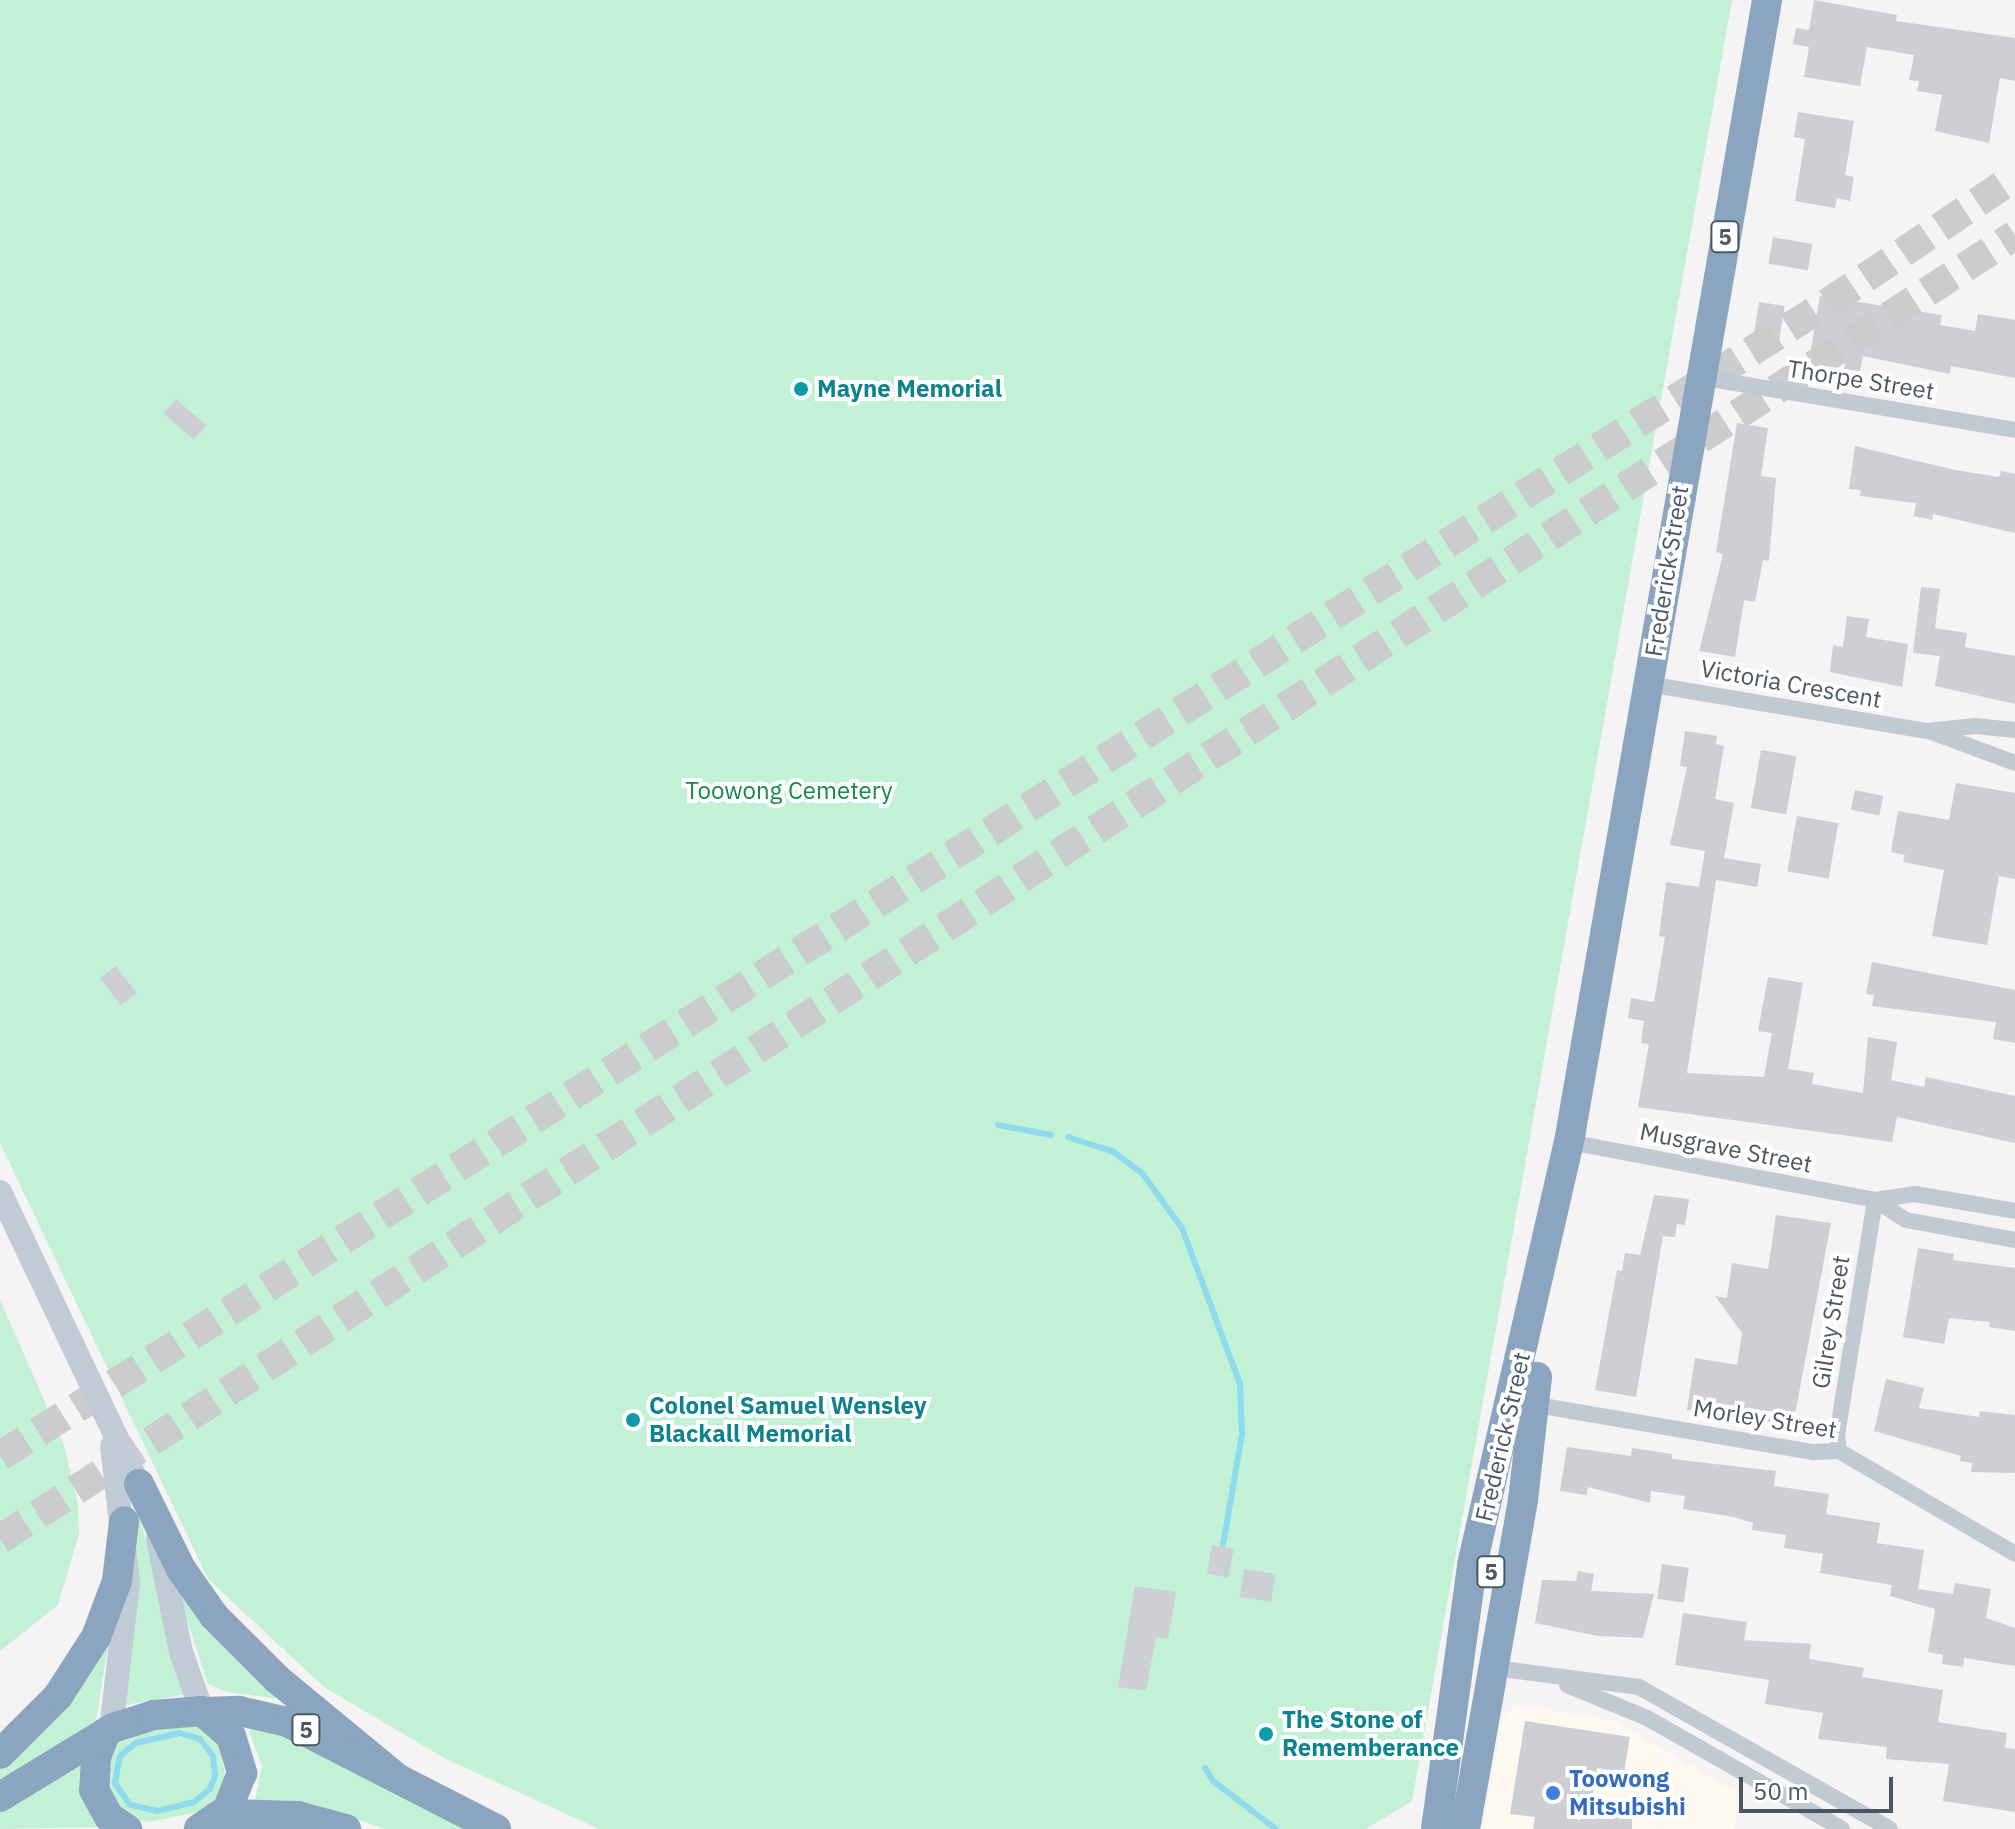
<!DOCTYPE html>
<html>
<head>
<meta charset="utf-8">
<style>
  body { margin:0 }
  #map { position:relative; width:2015px; height:1829px; overflow:hidden; background:#f5f3f3; font-family:"IBM Plex Sans",sans-serif }
  div>[style] { position:absolute }
  [style*='--x'] { left:calc(var(--x)*1px); top:calc(var(--y)*1px); width:calc(var(--w)*1px); rotate:calc(var(--a)*1deg) }
  .commercial>* { inset:0; background:#fdf9ef }
  .green>* { inset:0; background:#c3f1d5 }
  .stream>* { height:6px; margin:-3px; padding:0 3px; transform-origin:3px; border-radius:3px; background:#90daee }
  .building>* { inset:0; background:#cdcfd5; transform-origin:0 0 }
  .highway-tunnel>* { height:30px; margin-top:-15px; transform-origin:0; background:repeating-linear-gradient(90deg,#caccce 0 30px,transparent 0 45px) }
  .street>* { height:16px; margin:-8px; padding:0 8px; transform-origin:8px; border-radius:8px; background:#c1cad2 }
  .secondary>* { height:24px; margin:-12px; padding:0 12px; transform-origin:12px; border-radius:12px; background:#c1cbd6 }
  .highway>* { height:30px; margin:-15px; padding:0 15px; transform-origin:15px; border-radius:15px; background:#8ba5c1 }
  .dots>* { width:22px; height:22px; translate:-50% -50%; box-sizing:border-box; border:4px solid #fff; border-radius:50% }
  span { translate:-50% -50%; white-space:nowrap; text-align:center; line-height:1.15; -webkit-text-stroke:8px #fff; paint-order:stroke }
  .shield-label span { padding:2px 6px; background:#fff; border:2px solid; border-radius:6px; -webkit-text-stroke-width:0 }
  .shield-label { font-size:22px; color:#4a5661; font-weight:700 }
  .street-label { font-size:24px; color:#4a5661 }
  .culture-label { font-size:24px; color:#0d838f; font-weight:700 }
  .left { translate:0 -50%; text-align:left }
  .park-label { font-size:24px; color:#17864f }
  .shop-label { font-size:24px; color:#366cbe; font-weight:700 }
  .scale { position:absolute; left:1739px; top:1777px; width:154px; height:36px; box-sizing:border-box; border:4px solid #4a5661; border-top:0; padding-left:10px; font-size:24px; line-height:28px; white-space:nowrap; color:#4a5661; -webkit-text-stroke:6px #fff; paint-order:stroke }
</style>
</head>
<body>
<div id="map">
  <div class="commercial">
    <i style="clip-path:polygon(1514px 1705px,1613px 1721px,1739px 1794px,1734px 1829px,1483px 1829px,1502px 1719px)"></i>
  </div>
  <div class="green">
    <i style="clip-path:polygon(0 0,1732px 0,1412px 1801px,1366px 1829px,599px 1829px,444px 1758px,324px 1687px,208px 1579px,0 1143px)"></i>
    <i style="clip-path:polygon(0 1300px,64px 1445px,78px 1505px,79px 1534px,58px 1605px,0 1651px)"></i>
    <i style="clip-path:polygon(133px 1510px,140px 1519px,186px 1694px,120px 1706px)"></i>
    <i style="clip-path:polygon(175px 1583px,289px 1700px,226px 1692px,208px 1684px)"></i>
    <i style="clip-path:polygon(114px 1609px,96px 1720px,0 1785px,0 1762px)"></i>
    <i style="clip-path:polygon(171px 1724px,198px 1726px,219px 1744px,226px 1778px,213px 1802px,198px 1812px,149px 1822px,132px 1818px,124px 1814px,103px 1776px,117px 1743px)"></i>
    <i style="clip-path:polygon(253px 1727px,270px 1730px,470px 1829px,385px 1829px,311px 1803px,254px 1804px,262px 1766px,249px 1732px)"></i>
    <i style="clip-path:polygon(86px 1754px,100px 1827px,0 1829px,0 1809px)"></i>
  </div>
  <div class="stream">
    <i style="--x:998;--y:1125;--w:54;--a:10.7"></i>
    <i style="--x:1068;--y:1137;--w:48;--a:18.1"></i>
    <i style="--x:1114;--y:1152;--w:35;--a:37"></i>
    <i style="--x:1142;--y:1173;--w:68;--a:54"></i>
    <i style="--x:1182;--y:1228;--w:166;--a:69.6"></i>
    <i style="--x:1240;--y:1384;--w:50;--a:87.7"></i>
    <i style="--x:1242;--y:1434;--w:113;--a:99.7"></i>
    <i style="--x:180;--y:1733;--w:21;--a:17"></i>
    <i style="--x:200;--y:1739;--w:21;--a:53"></i>
    <i style="--x:213;--y:1756;--w:20;--a:84"></i>
    <i style="--x:215;--y:1776;--w:14;--a:111"></i>
    <i style="--x:210;--y:1789;--w:21;--a:141"></i>
    <i style="--x:194;--y:1802;--w:38;--a:166"></i>
    <i style="--x:157;--y:1811;--w:28;--a:-167"></i>
    <i style="--x:130;--y:1805;--w:27;--a:-124"></i>
    <i style="--x:115;--y:1783;--w:27;--a:-80"></i>
    <i style="--x:120;--y:1756;--w:21;--a:-39"></i>
    <i style="--x:136;--y:1743;--w:45;--a:-12.8"></i>
    <i style="--x:1205;--y:1768;--w:15;--a:58"></i>
    <i style="--x:1213;--y:1781;--w:79;--a:37.3"></i>
  </div>
  <div class="building">
    <i style="clip-path:polygon(1814px 0,1897px 15px,1896px 21px,2015px 38px,2015px 81px,2000px 78px,1989px 143px,1935px 131px,1942px 95px,1917px 91px,1919px 81px,1909px 80px,1914px 55px,1867px 47px,1860px 86px,1804px 77px,1809px 47px,1793px 44px,1796px 28px,1809px 30px)"></i>
    <i style="clip-path:polygon(1798px 112px,1854px 121px,1845px 175px,1854px 177px,1850px 201px,1837px 198px,1835px 208px,1795px 201px,1805px 139px,1794px 137px)"></i>
    <i style="left:1773px;top:237px;width:40px;height:27px;rotate:10deg"></i>
    <i style="clip-path:polygon(1820px 296px,1942px 315px,1940px 325px,1975px 331px,1978px 314px,2015px 320px,2015px 378px,1951px 366px,1950px 374px,1863px 356px,1860px 371px,1844px 369px,1846px 360px,1810px 354px)"></i>
    <i style="left:1759px;top:302px;width:26px;height:46px;rotate:9deg"></i>
    <i style="left:176px;top:399px;width:40px;height:19px;rotate:41deg"></i>
    <i style="clip-path:polygon(1737px 423px,1768px 428px,1761px 476px,1776px 478px,1769px 561px,1763px 560px,1755px 602px,1744px 600px,1735px 657px,1699px 651px,1723px 554px,1716px 552px)"></i>
    <i style="clip-path:polygon(1855px 446px,1955px 470px,1999px 477px,2001px 471px,2015px 474px,2015px 533px,1933px 514px,1932px 520px,1914px 516px,1916px 503px,1860px 496px,1861px 490px,1849px 489px)"></i>
    <i style="clip-path:polygon(1921px 587px,1940px 589px,1935px 628px,1967px 633px,1965px 647px,2015px 656px,2015px 704px,1935px 686px,1940px 656px,1913px 653px)"></i>
    <i style="clip-path:polygon(1847px 616px,1869px 619px,1866px 637px,1908px 644px,1902px 687px,1830px 672px,1833px 645px,1843px 647px)"></i>
    <i style="clip-path:polygon(1685px 731px,1717px 736px,1716px 744px,1724px 746px,1715px 799px,1734px 803px,1724px 858px,1761px 864px,1757px 887px,1716px 880px,1687px 1073px,1764px 1077px,1772px 1033px,1758px 1031px,1768px 977px,1803px 983px,1788px 1069px,1814px 1073px,1812px 1084px,1863px 1093px,1868px 1037px,1897px 1042px,1891px 1080px,1924px 1087px,1926px 1077px,2015px 1096px,2015px 1143px,1897px 1117px,1892px 1142px,1638px 1107px,1649px 1044px,1641px 1043px,1644px 1021px,1628px 1018px,1631px 998px,1654px 1002px,1665px 937px,1659px 936px,1666px 882px,1699px 887px,1705px 851px,1670px 845px,1687px 767px,1680px 766px)"></i>
    <i style="left:1761px;top:750px;width:36px;height:59px;rotate:10deg"></i>
    <i style="clip-path:polygon(1956px 783px,2015px 793px,2015px 879px,1999px 876px,1987px 945px,1932px 936px,1944px 870px,1903px 862px,1905px 855px,1891px 852px,1898px 811px,1949px 820px)"></i>
    <i style="left:1855px;top:790px;width:29px;height:20px;rotate:12deg"></i>
    <i style="left:1797px;top:816px;width:42px;height:56px;rotate:10deg"></i>
    <i style="clip-path:polygon(1872px 962px,2015px 990px,2015px 1043px,1993px 1039px,1996px 1022px,1872px 1006px,1874px 995px,1866px 994px)"></i>
    <i style="left:116px;top:966px;width:34px;height:20px;rotate:53deg"></i>
    <i style="clip-path:polygon(1654px 1195px,1689px 1199px,1685px 1225px,1677px 1224px,1675px 1237px,1663px 1236px,1636px 1397px,1595px 1390px,1617px 1270px,1622px 1271px,1625px 1253px,1640px 1255px)"></i>
    <i style="clip-path:polygon(1776px 1215px,1831px 1223px,1793px 1425px,1687px 1410px,1695px 1358px,1737px 1365px,1742px 1333px,1715px 1296px,1727px 1298px,1732px 1263px,1768px 1269px)"></i>
    <i style="clip-path:polygon(1918px 1248px,1954px 1254px,1953px 1260px,2015px 1268px,2015px 1331px,1989px 1327px,1990px 1322px,1949px 1318px,1944px 1344px,1903px 1337px)"></i>
    <i style="clip-path:polygon(1886px 1379px,1924px 1388px,1919px 1408px,1979px 1417px,1980px 1411px,2015px 1415px,2015px 1473px,1971px 1472px,1972px 1463px,1960px 1461px,1961px 1456px,1874px 1431px)"></i>
    <i style="clip-path:polygon(1567px 1447px,1631px 1456px,1632px 1448px,1672px 1454px,1672px 1459px,1776px 1471px,1774px 1486px,1829px 1494px,1826px 1514px,1880px 1523px,1877px 1543px,1924px 1550px,1917px 1596px,1918px 1589px,1953px 1594px,1955px 1583px,1991px 1589px,1986px 1618px,2015px 1628px,2015px 1666px,1964px 1658px,1963px 1667px,1942px 1664px,1943px 1655px,1928px 1652px,1935px 1609px,1890px 1596px,1892px 1585px,1820px 1573px,1823px 1554px,1784px 1548px,1786px 1535px,1752px 1530px,1753px 1523px,1734px 1517px,1683px 1509px,1685px 1496px,1651px 1491px,1650px 1503px,1588px 1487px,1587px 1495px,1560px 1491px)"></i>
    <i style="left:1212px;top:1545px;width:22px;height:29px;rotate:10deg"></i>
    <i style="left:1662px;top:1564px;width:27px;height:35px;rotate:8deg"></i>
    <i style="left:1244px;top:1569px;width:32px;height:28px;rotate:9deg"></i>
    <i style="clip-path:polygon(1578px 1571px,1594px 1574px,1591px 1591px,1654px 1594px,1643px 1638px,1598px 1636px,1535px 1623px,1542px 1580px,1576px 1581px)"></i>
    <i style="clip-path:polygon(1135px 1586px,1176px 1592px,1168px 1639px,1156px 1637px,1146px 1691px,1118px 1687px)"></i>
    <i style="clip-path:polygon(1683px 1613px,1747px 1622px,1744px 1640px,1811px 1644px,1809px 1659px,1864px 1668px,1862px 1677px,1943px 1690px,1938px 1722px,2007px 1733px,2005px 1748px,2015px 1749px,2015px 1812px,1943px 1801px,1949px 1764px,1886px 1759px,1887px 1747px,1818px 1739px,1823px 1713px,1765px 1704px,1769px 1680px,1675px 1665px)"></i>
    <i style="clip-path:polygon(1525px 1721px,1630px 1737px,1624px 1772px,1597px 1768px,1590px 1813px,1632px 1819px,1632px 1829px,1533px 1829px,1535px 1817px,1510px 1814px)"></i>
  </div>
  <div class="highway-tunnel">
    <i style="--x:0;--y:1456;--w:2161;--a:-32.24"></i>
    <i style="--x:1828;--y:303;--w:225;--a:-34"></i>
    <i style="--x:0;--y:1539;--w:2400;--a:-32.91"></i>
  </div>
  <div class="street">
    <i style="--x:1699;--y:377;--w:320;--a:9.5"></i>
    <i style="--x:1648;--y:684;--w:283;--a:9.6"></i>
    <i style="--x:1927;--y:731;--w:48;--a:-5.9"></i>
    <i style="--x:1975;--y:726;--w:40;--a:5.7"></i>
    <i style="--x:1929;--y:731;--w:92;--a:20.4"></i>
    <i style="--x:1569;--y:1142;--w:311;--a:10.7"></i>
    <i style="--x:1875;--y:1200;--w:40;--a:-8.5"></i>
    <i style="--x:1915;--y:1194;--w:101;--a:9.6"></i>
    <i style="--x:1875;--y:1200;--w:37;--a:33"></i>
    <i style="--x:1906;--y:1220;--w:111;--a:10.4"></i>
    <i style="--x:1531;--y:1404;--w:286;--a:9.7"></i>
    <i style="--x:1813;--y:1452;--w:26;--a:-2"></i>
    <i style="--x:1839;--y:1451;--w:204;--a:30.3"></i>
    <i style="--x:1839;--y:1451;--w:16;--a:-97"></i>
    <i style="--x:1837;--y:1435;--w:238;--a:-80.8"></i>
    <i style="--x:1495;--y:1668;--w:145;--a:7.5"></i>
    <i style="--x:1639;--y:1687;--w:288;--a:29.5"></i>
    <i style="--x:1567;--y:1685;--w:87;--a:22.4"></i>
    <i style="--x:1647;--y:1718;--w:224;--a:29.6"></i>
  </div>
  <div class="secondary">
    <i style="--x:0;--y:1192;--w:341;--a:64.6"></i>
    <i style="--x:158;--y:1539;--w:115;--a:78.5"></i>
    <i style="--x:181;--y:1652;--w:63;--a:70.4"></i>
    <i style="--x:111;--y:1730;--w:149;--a:-83.4"></i>
    <i style="--x:128;--y:1582;--w:137;--a:-96.7"></i>
  </div>
  <div class="highway">
    <i style="--x:139;--y:1484;--w:95;--a:63.7"></i>
    <i style="--x:181;--y:1569;--w:57;--a:54.9"></i>
    <i style="--x:214;--y:1616;--w:89;--a:45"></i>
    <i style="--x:277;--y:1679;--w:156;--a:39.5"></i>
    <i style="--x:206;--y:1712;--w:33;--a:-2"></i>
    <i style="--x:239;--y:1711;--w:49;--a:12.9"></i>
    <i style="--x:287;--y:1722;--w:235;--a:27.1"></i>
    <i style="--x:106;--y:1732;--w:27;--a:112"></i>
    <i style="--x:96;--y:1757;--w:33;--a:93"></i>
    <i style="--x:94;--y:1790;--w:31;--a:61"></i>
    <i style="--x:109;--y:1817;--w:22;--a:34"></i>
    <i style="--x:0;--y:1754;--w:82;--a:-45"></i>
    <i style="--x:58;--y:1696;--w:70;--a:-57.2"></i>
    <i style="--x:96;--y:1637;--w:60;--a:-69.4"></i>
    <i style="--x:117;--y:1581;--w:60;--a:-83.3"></i>
    <i style="--x:0;--y:1797;--w:132;--a:-31.4"></i>
    <i style="--x:113;--y:1728;--w:43;--a:-17.6"></i>
    <i style="--x:154;--y:1715;--w:48;--a:-4.8"></i>
    <i style="--x:202;--y:1711;--w:38;--a:41"></i>
    <i style="--x:231;--y:1736;--w:39;--a:73"></i>
    <i style="--x:242;--y:1773;--w:40;--a:112"></i>
    <i style="--x:227;--y:1810;--w:34;--a:146"></i>
    <i style="--x:223;--y:1814;--w:75;--a:1.5"></i>
    <i style="--x:298;--y:1816;--w:50;--a:15.2"></i>
    <i style="--x:1436;--y:1829;--w:266;--a:-82.2"></i>
    <i style="--x:1472;--y:1565;--w:434;--a:-77.1"></i>
    <i style="--x:1569;--y:1142;--w:1159;--a:-80.16"></i>
    <i style="--x:1465;--y:1829;--w:334;--a:-80"></i>
    <i style="--x:1523;--y:1500;--w:124;--a:-83.5"></i>
  </div>
  <div class="dots">
    <i style="left:801px;top:389px;background:#0f9aa8"></i>
    <i style="left:633px;top:1420px;background:#0f9aa8"></i>
    <i style="left:1266px;top:1734px;background:#0f9aa8"></i>
    <i style="left:1553px;top:1793px;background:#3f7fe0"></i>
  </div>
  <div class="shield-label">
    <span style="left:1725px;top:237px">5</span>
    <span style="left:1491px;top:1572px">5</span>
    <span style="left:306px;top:1730px">5</span>
  </div>
  <div class="street-label">
    <span style="left:1861px;top:380px;rotate:9deg">Thorpe Street</span>
    <span style="left:1667px;top:571px;rotate:-81deg">Frederick Street</span>
    <span style="left:1791px;top:684px;rotate:10deg">Victoria Crescent</span>
    <span style="left:1726px;top:1148px;rotate:11deg">Musgrave Street</span>
    <span style="left:1831px;top:1322px;rotate:-81deg">Gilrey Street</span>
    <span style="left:1765px;top:1419px;rotate:9deg">Morley Street</span>
    <span style="left:1503px;top:1437px;rotate:-77deg">Frederick Street</span>
  </div>
  <div class="culture-label">
    <span class="left" style="left:817px;top:389px">Mayne Memorial</span>
    <span class="left" style="left:649px;top:1420px">Colonel Samuel Wensley<br>Blackall Memorial</span>
    <span class="left" style="left:1282px;top:1734px">The Stone of<br>Rememberance</span>
  </div>
  <div class="park-label">
    <span style="left:789px;top:791px">Toowong Cemetery</span>
  </div>
  <div class="shop-label">
    <span class="left" style="left:1569px;top:1793px">Toowong<br>Mitsubishi</span>
  </div>
  <div class="scale">50 m</div>
</div>
</body>
</html>
